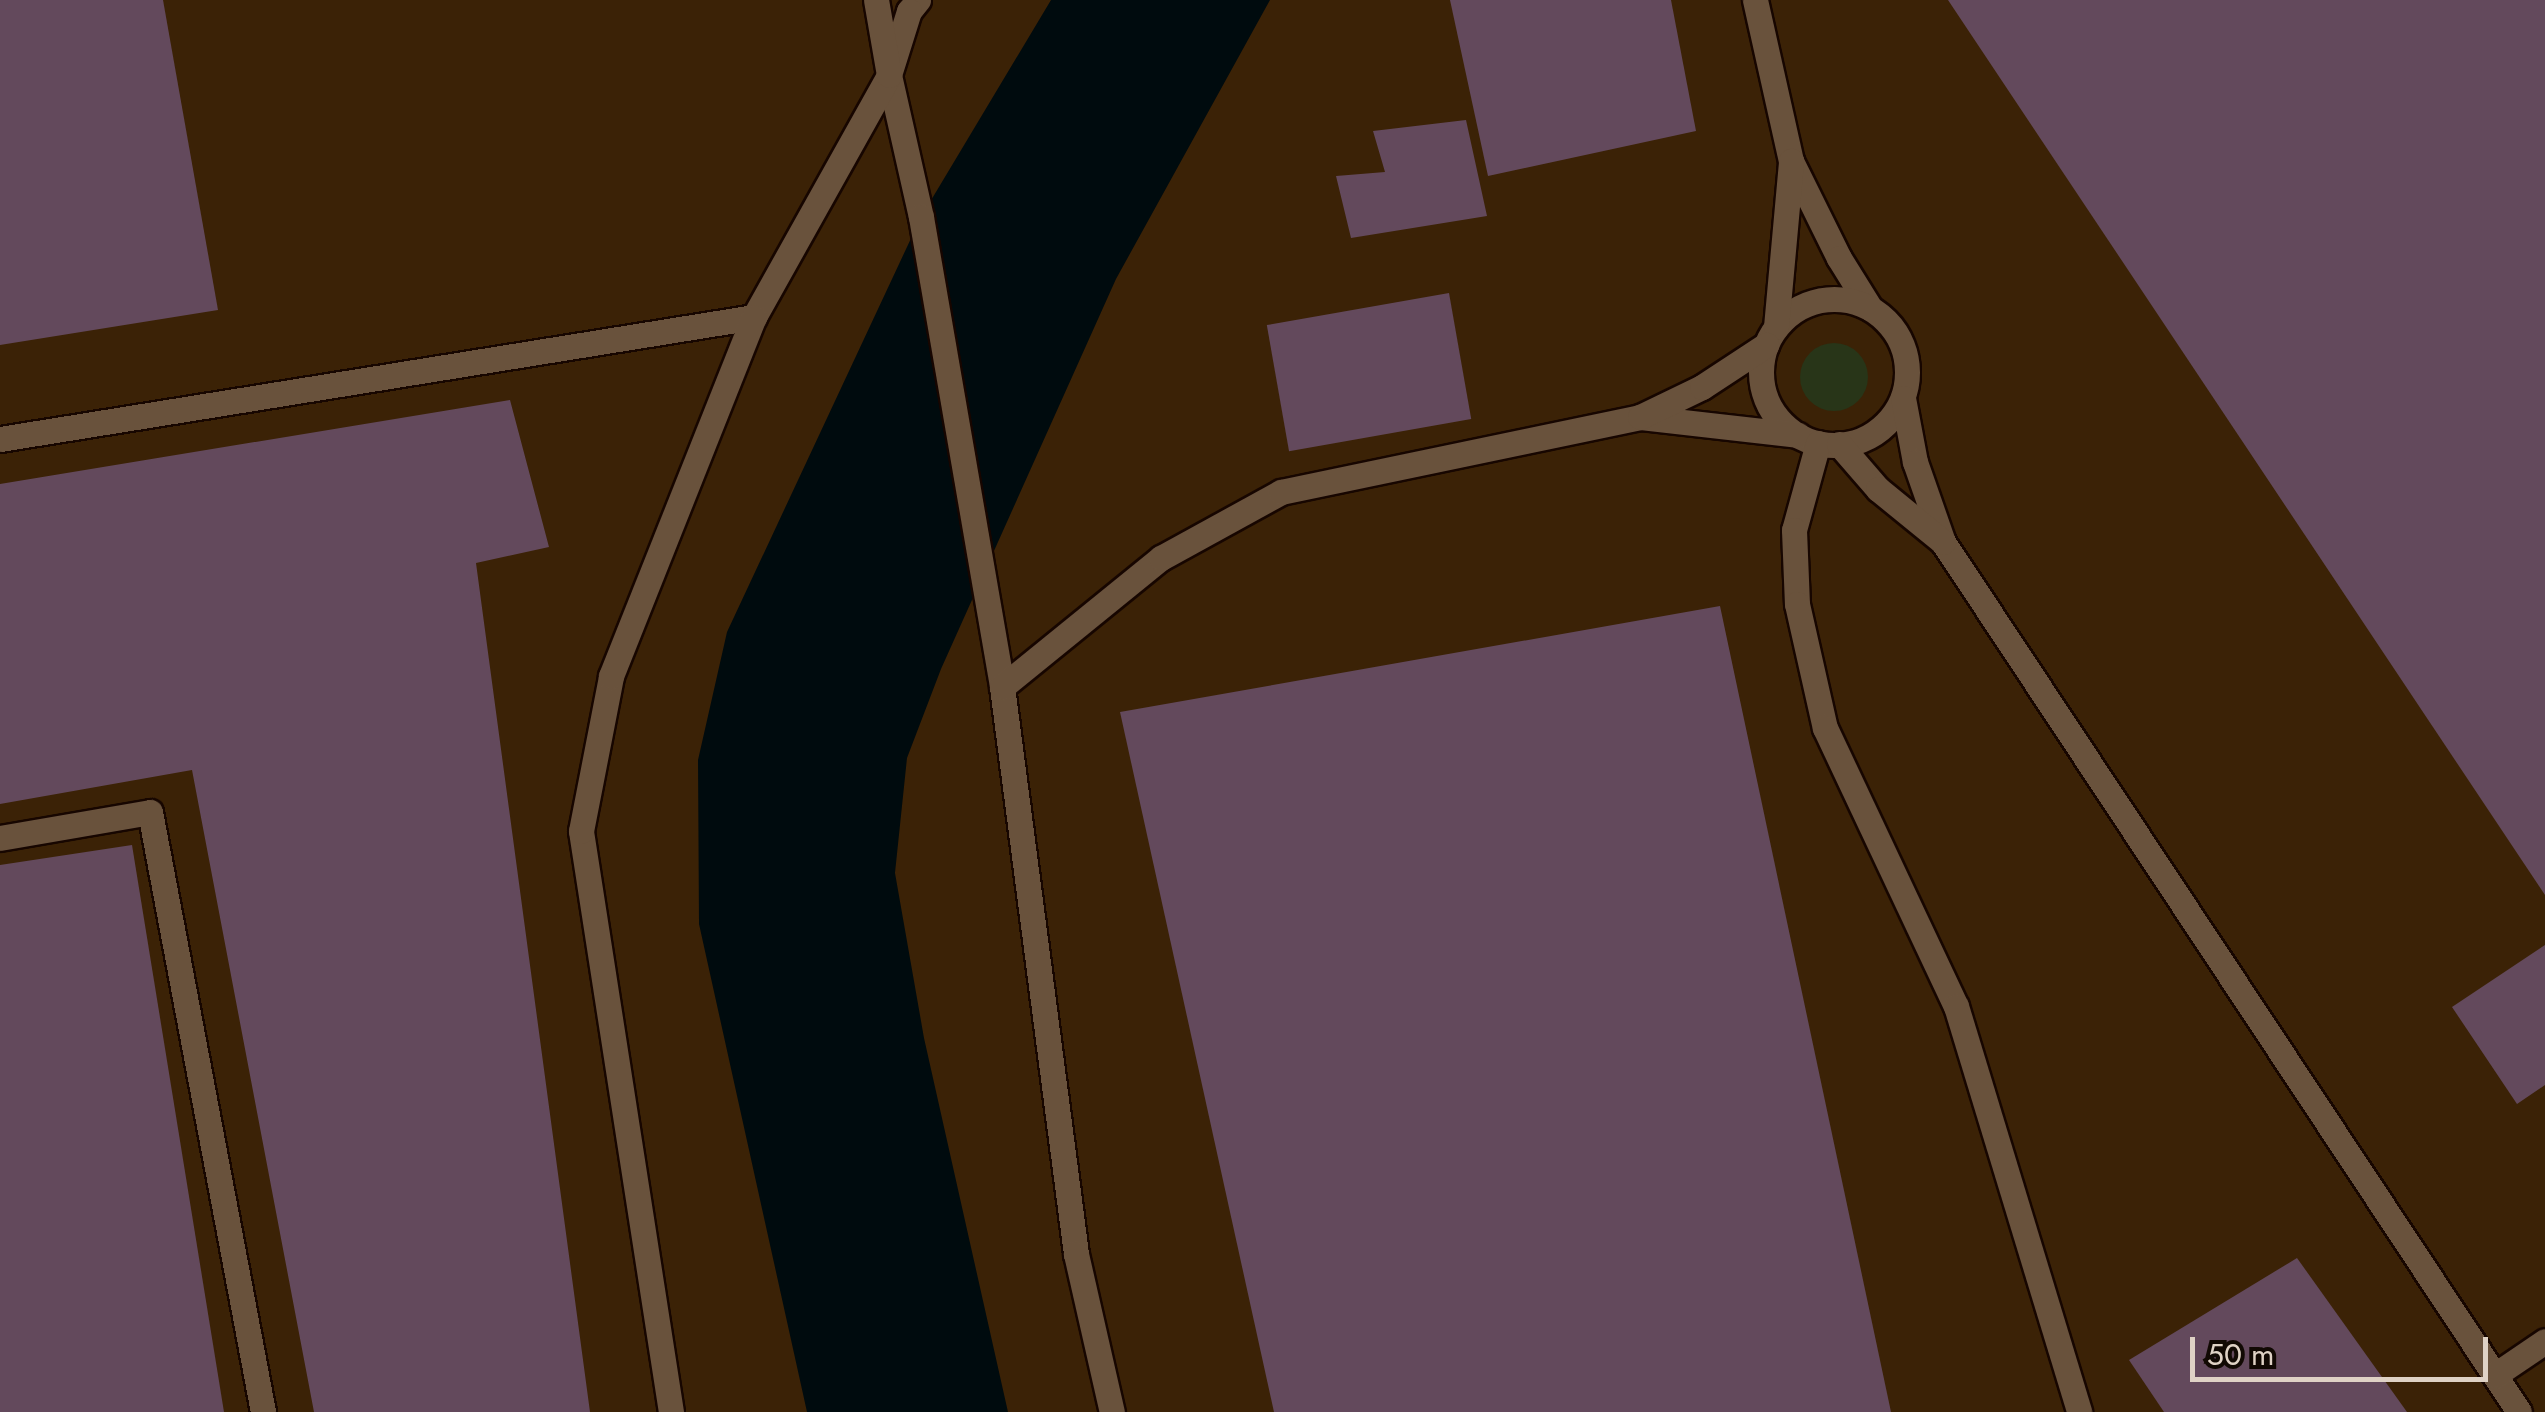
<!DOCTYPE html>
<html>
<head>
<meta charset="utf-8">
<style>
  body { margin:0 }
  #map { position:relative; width:2545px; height:1412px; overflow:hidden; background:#301d07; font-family:Jost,sans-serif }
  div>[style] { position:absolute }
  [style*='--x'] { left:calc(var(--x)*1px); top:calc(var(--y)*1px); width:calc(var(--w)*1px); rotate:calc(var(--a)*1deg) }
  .built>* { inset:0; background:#3b2206; transform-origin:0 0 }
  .green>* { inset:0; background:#283518 }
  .round { border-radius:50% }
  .water>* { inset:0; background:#000b0e }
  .building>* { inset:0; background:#63495c; transform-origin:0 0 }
  .roads { filter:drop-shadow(2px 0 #170600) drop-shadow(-2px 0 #170600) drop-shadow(0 2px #170600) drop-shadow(0 -2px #170600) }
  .minor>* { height:25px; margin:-12.5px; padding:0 12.5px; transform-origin:12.5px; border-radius:12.5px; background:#69523c }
  .minor>.ring { margin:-12.5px; padding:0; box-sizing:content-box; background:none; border:25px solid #69523c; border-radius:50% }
  span { translate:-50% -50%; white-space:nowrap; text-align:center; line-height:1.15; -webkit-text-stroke:8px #110903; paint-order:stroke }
  .scale { position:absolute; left:2190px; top:1337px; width:298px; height:45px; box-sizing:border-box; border:5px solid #dfd2c5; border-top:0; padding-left:12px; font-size:30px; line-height:35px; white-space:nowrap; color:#dfd2c5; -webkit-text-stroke:8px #110903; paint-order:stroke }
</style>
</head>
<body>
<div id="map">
  <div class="built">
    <i style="left:0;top:0;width:2545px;height:1412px"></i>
  </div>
  <div class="green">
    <i class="round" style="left:1800px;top:343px;width:68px;height:68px"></i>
  </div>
  <div class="water">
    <i style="clip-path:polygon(1051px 0,1270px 0,1116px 279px,941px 669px,907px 758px,895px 873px,924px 1038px,1008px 1412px,807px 1412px,699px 924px,698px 760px,727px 632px,921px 217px)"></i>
  </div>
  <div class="building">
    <i style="clip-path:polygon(0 0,163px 0,218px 310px,0 345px)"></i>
    <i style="clip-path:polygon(1450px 0,1671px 0,1696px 131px,1488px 176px)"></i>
    <i style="clip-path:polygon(1948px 0,2545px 0,2545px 895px)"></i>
    <i style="clip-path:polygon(1466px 120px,1487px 216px,1351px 238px,1336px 176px,1385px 172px,1373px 131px)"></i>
    <i style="left:1449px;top:293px;width:128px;height:185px;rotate:80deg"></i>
    <i style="clip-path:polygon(510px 400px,549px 547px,476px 563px,590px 1412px,314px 1412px,192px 770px,0 804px,0 484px)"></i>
    <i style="clip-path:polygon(1720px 606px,1891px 1412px,1274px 1412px,1120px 712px)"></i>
    <i style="clip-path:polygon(132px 845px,224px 1412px,0 1412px,0 865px)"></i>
    <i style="clip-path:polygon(2545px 945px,2545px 1085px,2517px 1104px,2452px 1007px)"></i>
    <i style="clip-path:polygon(2297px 1258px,2407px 1412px,2164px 1412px,2129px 1360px)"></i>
  </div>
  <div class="roads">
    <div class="minor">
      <i style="--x:918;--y:0;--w:14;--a:129"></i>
      <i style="--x:909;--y:11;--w:67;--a:107.4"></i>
      <i style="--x:889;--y:75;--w:146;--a:77.3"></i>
      <i style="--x:921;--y:217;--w:477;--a:80.2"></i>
      <i style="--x:1002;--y:687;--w:572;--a:82.56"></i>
      <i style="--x:1076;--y:1254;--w:162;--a:77.2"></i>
      <i style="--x:1755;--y:0;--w:165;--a:77.4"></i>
      <i style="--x:1791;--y:161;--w:108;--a:63.7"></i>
      <i style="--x:1839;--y:258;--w:59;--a:58.2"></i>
      <i class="ring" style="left:1761px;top:299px;width:121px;height:121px"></i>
      <i style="--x:1776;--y:327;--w:167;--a:-84.8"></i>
      <i style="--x:1903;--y:398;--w:65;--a:79.4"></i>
      <i style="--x:1915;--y:462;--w:85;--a:70.7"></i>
      <i style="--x:1943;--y:542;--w:1043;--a:56.49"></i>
      <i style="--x:1640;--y:417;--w:159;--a:6.5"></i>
      <i style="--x:0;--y:439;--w:764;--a:-9.19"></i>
      <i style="--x:754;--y:317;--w:277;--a:-60.8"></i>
      <i style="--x:889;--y:75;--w:76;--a:-99.8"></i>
      <i style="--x:1818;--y:443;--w:90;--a:105.4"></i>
      <i style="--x:1794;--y:530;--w:74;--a:87.7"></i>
      <i style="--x:1797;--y:604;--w:127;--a:77.3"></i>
      <i style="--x:1825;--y:728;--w:307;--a:64.8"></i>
      <i style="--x:1956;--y:1006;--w:424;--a:73.1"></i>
      <i style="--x:1839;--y:444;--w:60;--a:49.1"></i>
      <i style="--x:1878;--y:489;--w:84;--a:39.2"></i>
      <i style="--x:1002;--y:687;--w:205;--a:-39.1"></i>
      <i style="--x:1161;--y:558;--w:137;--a:-28.8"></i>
      <i style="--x:1281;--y:492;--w:367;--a:-11.8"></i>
      <i style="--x:1640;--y:417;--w:69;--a:-25.8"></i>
      <i style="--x:1702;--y:387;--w:77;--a:-33.3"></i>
      <i style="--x:0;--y:838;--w:152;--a:-9.8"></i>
      <i style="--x:150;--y:812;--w:611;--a:79.33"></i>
      <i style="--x:2495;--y:1375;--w:60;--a:-34.2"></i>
      <i style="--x:671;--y:1412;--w:588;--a:-98.81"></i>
      <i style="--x:581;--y:831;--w:158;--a:-79"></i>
      <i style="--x:611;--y:676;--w:386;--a:-68.3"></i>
    </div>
  </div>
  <div class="scale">50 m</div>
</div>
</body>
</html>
